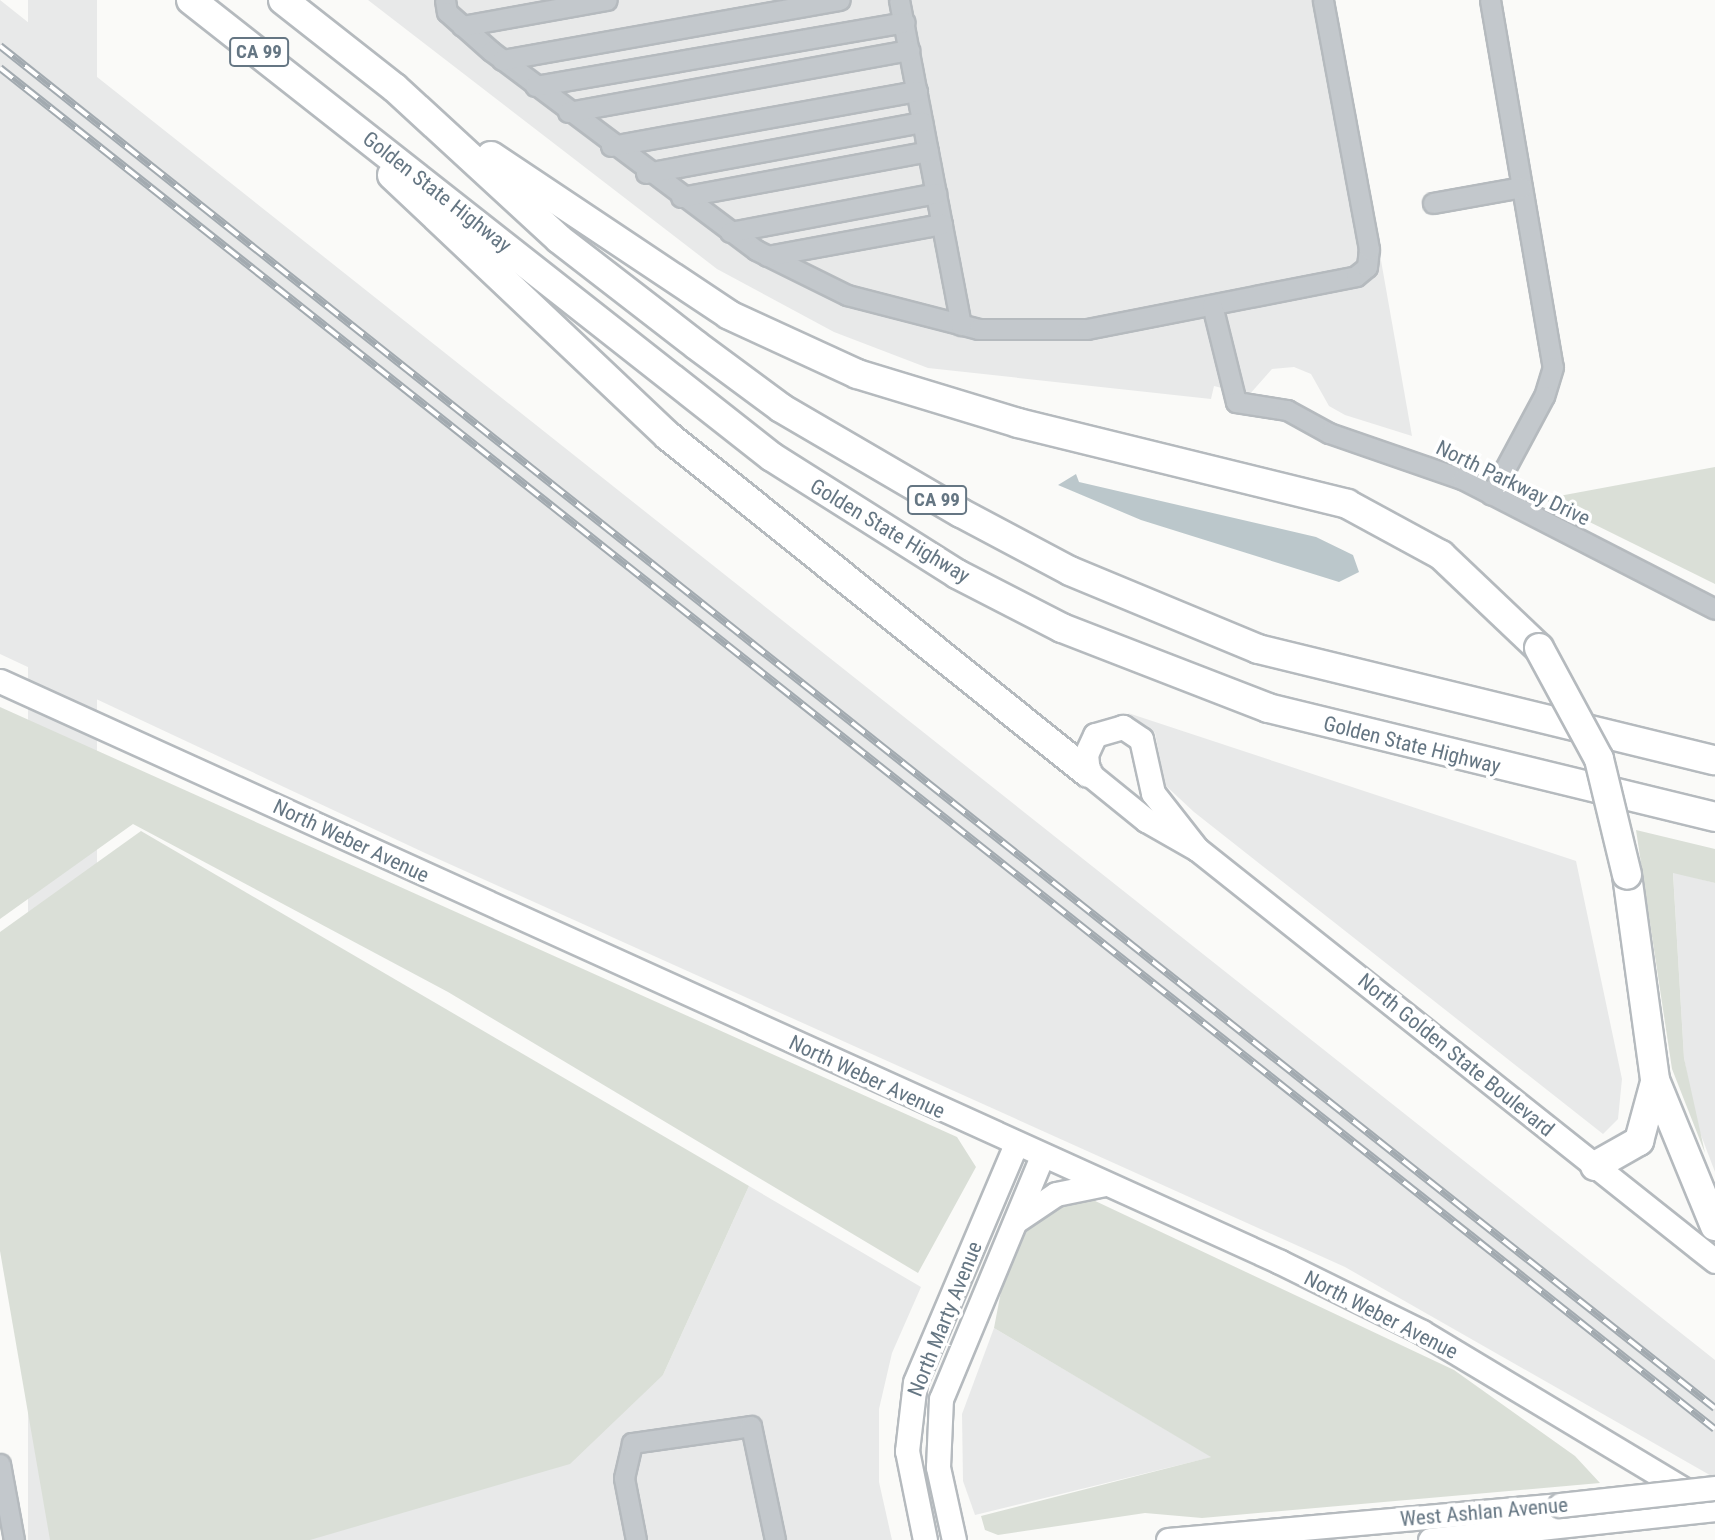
<!DOCTYPE html>
<html>
<head>
<meta charset="utf-8">
<style>
  body { margin:0 }
  #map { position:relative; width:1715px; height:1540px; overflow:hidden; background:#fafaf8; font-family:"Roboto Condensed",sans-serif }
  div>[style] { position:absolute }
  [style*='--x'] { left:calc(var(--x)*1px); top:calc(var(--y)*1px); width:calc(var(--w)*1px); rotate:calc(var(--a)*1deg) }
  .built>* { inset:0; background:#e8e9e9; transform-origin:0 0 }
  .green>* { inset:0; background:#dadfd7 }
  .water>* { inset:0; background:#bbc7cb }
  .roads { filter:drop-shadow(2px 0 #b5babe) drop-shadow(-2px 0 #b5babe) drop-shadow(0 2px #b5babe) drop-shadow(0 -2px #b5babe) }
  .minor>* { height:19px; margin:-9.5px; padding:0 9.5px; transform-origin:9.5px; border-radius:9.5px; background:#c3c8cc }
  .major>* { height:23px; margin:-11.5px; padding:0 11.5px; transform-origin:11.5px; border-radius:11.5px; background:#fff }
  .highway>* { height:28px; margin:-14px; padding:0 14px; transform-origin:14px; border-radius:14px; background:#fff }
  .rail>* { height:8px; margin-top:-4px; transform-origin:0; background:repeating-linear-gradient(90deg,#fff 0 16px,#a2aab0 0 32px); box-sizing:border-box; border-block:2px solid #a2aab0 }
  .bridges { filter:drop-shadow(2px 0 #b5babe) drop-shadow(-2px 0 #b5babe) drop-shadow(0 2px #b5babe) drop-shadow(0 -2px #b5babe) }
  .major-bridge>* { height:23px; margin:-11.5px; padding:0 11.5px; transform-origin:11.5px; border-radius:11.5px; background:#fff }
  .highway-bridge>* { height:28px; margin:-14px; padding:0 14px; transform-origin:14px; border-radius:14px; background:#fff }
  span { translate:-50% -50%; white-space:nowrap; text-align:center; line-height:1.15; -webkit-text-stroke:7px #fff; paint-order:stroke }
  .shield-label span { padding:2px 5px; background:#fff; border:2px solid; border-radius:5px; -webkit-text-stroke-width:0 }
  .shield-label { font-size:19px; color:#657683; font-weight:700 }
  .street-label { font-size:21px; color:#657683 }
</style>
</head>
<body>
<div id="map">
  <div class="built">
    <i style="clip-path:polygon(0 0,1715px 1360px,1715px 1478px,1345px 1267px,425px 853px,0 654px)"></i>
    <i style="left:28px;top:0;width:69px;height:2160px"></i>
    <i style="clip-path:polygon(368px 0,1335px 0,1412px 436px,1345px 415px,1329px 406px,1311px 374px,1294px 367px,1272px 369px,1249px 395px,1214px 386px,1211px 399px,928px 368px,834px 332px,717px 269px)"></i>
    <i style="clip-path:polygon(1128px 713px,1576px 861px,1622px 1079px,1618px 1119px,1603px 1134px,1194px 812px,1165px 785px,1155px 733px)"></i>
    <i style="clip-path:polygon(1673px 872px,1715px 883px,1715px 1172px,1696px 1122px,1684px 1058px)"></i>
    <i style="clip-path:polygon(749px 1186px,921px 1287px,892px 1353px,879px 1409px,879px 1482px,892px 1540px,309px 1540px,663px 1375px)"></i>
    <i style="clip-path:polygon(994px 1328px,1212px 1457px,975px 1515px,963px 1481px,962px 1414px)"></i>
  </div>
  <div class="green">
    <i style="clip-path:polygon(1715px 467px,1715px 584px,1543px 499px)"></i>
    <i style="clip-path:polygon(0 707px,957px 1137px,976px 1167px,918px 1273px,448px 992px,133px 824px,0 919px)"></i>
    <i style="clip-path:polygon(1636px 830px,1715px 849px,1715px 883px,1673px 873px,1684px 1058px,1705px 1153px,1672px 1069px)"></i>
    <i style="clip-path:polygon(141px 831px,749px 1186px,663px 1375px,570px 1464px,310px 1540px,50px 1540px,0 1251px,0 932px)"></i>
    <i style="clip-path:polygon(1091px 1199px,1454px 1370px,1575px 1456px,1600px 1483px,1202px 1518px,1145px 1513px,998px 1535px,985px 1530px,981px 1516px,1211px 1457px,994px 1328px,1007px 1260px,1032px 1222px,1056px 1206px)"></i>
  </div>
  <div class="water">
    <i style="clip-path:polygon(1076px 474px,1079px 482px,1316px 537px,1353px 555px,1359px 572px,1339px 582px,1141px 520px,1058px 485px)"></i>
  </div>
  <div class="roads">
    <div class="minor">
      <i style="--x:445;--y:0;--w:12;--a:81"></i>
      <i style="--x:447;--y:12;--w:59;--a:41.6"></i>
      <i style="--x:491;--y:51;--w:331;--a:36.9"></i>
      <i style="--x:756;--y:250;--w:102;--a:26.3"></i>
      <i style="--x:847;--y:295;--w:135;--a:14.5"></i>
      <i style="--x:978;--y:329;--w:109;--a:0"></i>
      <i style="--x:1087;--y:329;--w:274;--a:-11.1"></i>
      <i style="--x:1356;--y:276;--w:14;--a:-39"></i>
      <i style="--x:1367;--y:267;--w:18;--a:-84"></i>
      <i style="--x:1369;--y:249;--w:253;--a:-100.5"></i>
      <i style="--x:899;--y:0;--w:331;--a:79.2"></i>
      <i style="--x:1490;--y:0;--w:372;--a:80.3"></i>
      <i style="--x:1553;--y:367;--w:30;--a:107"></i>
      <i style="--x:1544;--y:396;--w:112;--a:118.2"></i>
      <i style="--x:462;--y:26;--w:147;--a:-10.2"></i>
      <i style="--x:502;--y:60;--w:343;--a:-10.1"></i>
      <i style="--x:535;--y:86;--w:375;--a:-9.8"></i>
      <i style="--x:568;--y:112;--w:347;--a:-10.3"></i>
      <i style="--x:611;--y:146;--w:311;--a:-10.2"></i>
      <i style="--x:646;--y:173;--w:281;--a:-10.5"></i>
      <i style="--x:681;--y:197;--w:251;--a:-10.5"></i>
      <i style="--x:1433;--y:203;--w:90;--a:-10.2"></i>
      <i style="--x:730;--y:232;--w:210;--a:-10.7"></i>
      <i style="--x:767;--y:256;--w:178;--a:-10.4"></i>
      <i style="--x:1212;--y:305;--w:100;--a:76.1"></i>
      <i style="--x:1236;--y:402;--w:52;--a:8.9"></i>
      <i style="--x:1287;--y:410;--w:48;--a:28.7"></i>
      <i style="--x:1329;--y:433;--w:141;--a:19.1"></i>
      <i style="--x:1462;--y:479;--w:284;--a:27.2"></i>
      <i style="--x:0;--y:1464;--w:77;--a:79.6"></i>
      <i style="--x:636;--y:1540;--w:63;--a:-101"></i>
      <i style="--x:624;--y:1478;--w:36;--a:-77"></i>
      <i style="--x:632;--y:1443;--w:120;--a:-8.1"></i>
      <i style="--x:751;--y:1426;--w:116;--a:78.1"></i>
    </div>
    <div class="major">
      <i style="--x:0;--y:681;--w:1406;--a:24.41"></i>
      <i style="--x:1280;--y:1262;--w:158;--a:26.2"></i>
      <i style="--x:1422;--y:1332;--w:342;--a:31"></i>
      <i style="--x:1197;--y:849;--w:71;--a:-128.2"></i>
      <i style="--x:1153;--y:793;--w:55;--a:-102.5"></i>
      <i style="--x:1141;--y:739;--w:22;--a:-146"></i>
      <i style="--x:1123;--y:727;--w:29;--a:164"></i>
      <i style="--x:1095;--y:735;--w:21;--a:115"></i>
      <i style="--x:1086;--y:754;--w:19;--a:84"></i>
      <i style="--x:1088;--y:773;--w:75;--a:39"></i>
      <i style="--x:1146;--y:820;--w:59;--a:29.6"></i>
      <i style="--x:1197;--y:849;--w:662;--a:38.5"></i>
      <i style="--x:1016;--y:1221;--w:48;--a:-34"></i>
      <i style="--x:1056;--y:1194;--w:50;--a:-11.5"></i>
      <i style="--x:925;--y:1540;--w:91;--a:-101.4"></i>
      <i style="--x:907;--y:1451;--w:69;--a:-83.4"></i>
      <i style="--x:915;--y:1382;--w:259;--a:-67"></i>
      <i style="--x:954;--y:1540;--w:75;--a:-102.4"></i>
      <i style="--x:938;--y:1467;--w:68;--a:-87.5"></i>
      <i style="--x:941;--y:1399;--w:263;--a:-67.4"></i>
      <i style="--x:1168;--y:1540;--w:394;--a:-5.1"></i>
      <i style="--x:1430;--y:1540;--w:287;--a:-6.2"></i>
    </div>
    <div class="highway">
      <i style="--x:191;--y:0;--w:739;--a:38.19"></i>
      <i style="--x:772;--y:457;--w:219;--a:32.3"></i>
      <i style="--x:957;--y:574;--w:118;--a:27.2"></i>
      <i style="--x:1062;--y:628;--w:221;--a:21.2"></i>
      <i style="--x:1268;--y:708;--w:460;--a:13.7"></i>
      <i style="--x:283;--y:0;--w:142;--a:38.2"></i>
      <i style="--x:395;--y:88;--w:223;--a:42.6"></i>
      <i style="--x:559;--y:239;--w:173;--a:37.7"></i>
      <i style="--x:696;--y:345;--w:106;--a:36.5"></i>
      <i style="--x:781;--y:408;--w:208;--a:30.3"></i>
      <i style="--x:961;--y:513;--w:123;--a:28"></i>
      <i style="--x:1070;--y:571;--w:204;--a:22.5"></i>
      <i style="--x:1258;--y:649;--w:470;--a:13.7"></i>
      <i style="--x:491;--y:156;--w:286;--a:33.7"></i>
      <i style="--x:729;--y:315;--w:141;--a:24.7"></i>
      <i style="--x:857;--y:374;--w:168;--a:16.9"></i>
      <i style="--x:1018;--y:423;--w:339;--a:13.8"></i>
      <i style="--x:1347;--y:504;--w:107;--a:28.5"></i>
      <i style="--x:1441;--y:555;--w:135;--a:43.5"></i>
      <i style="--x:392;--y:175;--w:380;--a:43.4"></i>
      <i style="--x:668;--y:436;--w:538;--a:38.74"></i>
      <i style="--x:1627;--y:875;--w:207;--a:82.2"></i>
      <i style="--x:1655;--y:1080;--w:158;--a:67.7"></i>
      <i style="--x:1595;--y:1166;--w:51;--a:-29.6"></i>
      <i style="--x:1639;--y:1141;--w:61;--a:-74.8"></i>
    </div>
  </div>
  <div class="rail">
    <i style="--x:0;--y:46;--w:2190;--a:38.46"></i>
    <i style="--x:0;--y:68;--w:2189;--a:38.44"></i>
  </div>
  <div class="bridges">
    <div class="major-bridge">
      <i style="--x:1560;--y:1505;--w:156;--a:-6.3"></i>
    </div>
    <div class="highway-bridge">
      <i style="--x:1539;--y:648;--w:126;--a:61.6"></i>
      <i style="--x:1599;--y:759;--w:119;--a:76.4"></i>
    </div>
  </div>
  <div class="shield-label">
    <span style="left:259px;top:52px">CA 99</span>
    <span style="left:937px;top:500px">CA 99</span>
  </div>
  <div class="street-label">
    <span style="left:437px;top:192px;rotate:38deg">Golden State Highway</span>
    <span style="left:1513px;top:483px;rotate:26deg">North Parkway Drive</span>
    <span style="left:890px;top:531px;rotate:31deg">Golden State Highway</span>
    <span style="left:1412px;top:745px;rotate:14deg">Golden State Highway</span>
    <span style="left:351px;top:841px;rotate:25deg">North Weber Avenue</span>
    <span style="left:1456px;top:1055px;rotate:39deg">North Golden State Boulevard</span>
    <span style="left:867px;top:1077px;rotate:25deg">North Weber Avenue</span>
    <span style="left:1381px;top:1315px;rotate:27deg">North Weber Avenue</span>
    <span style="left:945px;top:1319px;rotate:-68deg">North Marty Avenue</span>
    <span style="left:1484px;top:1512px;rotate:-5deg">West Ashlan Avenue</span>
  </div>
</div>
</body>
</html>
